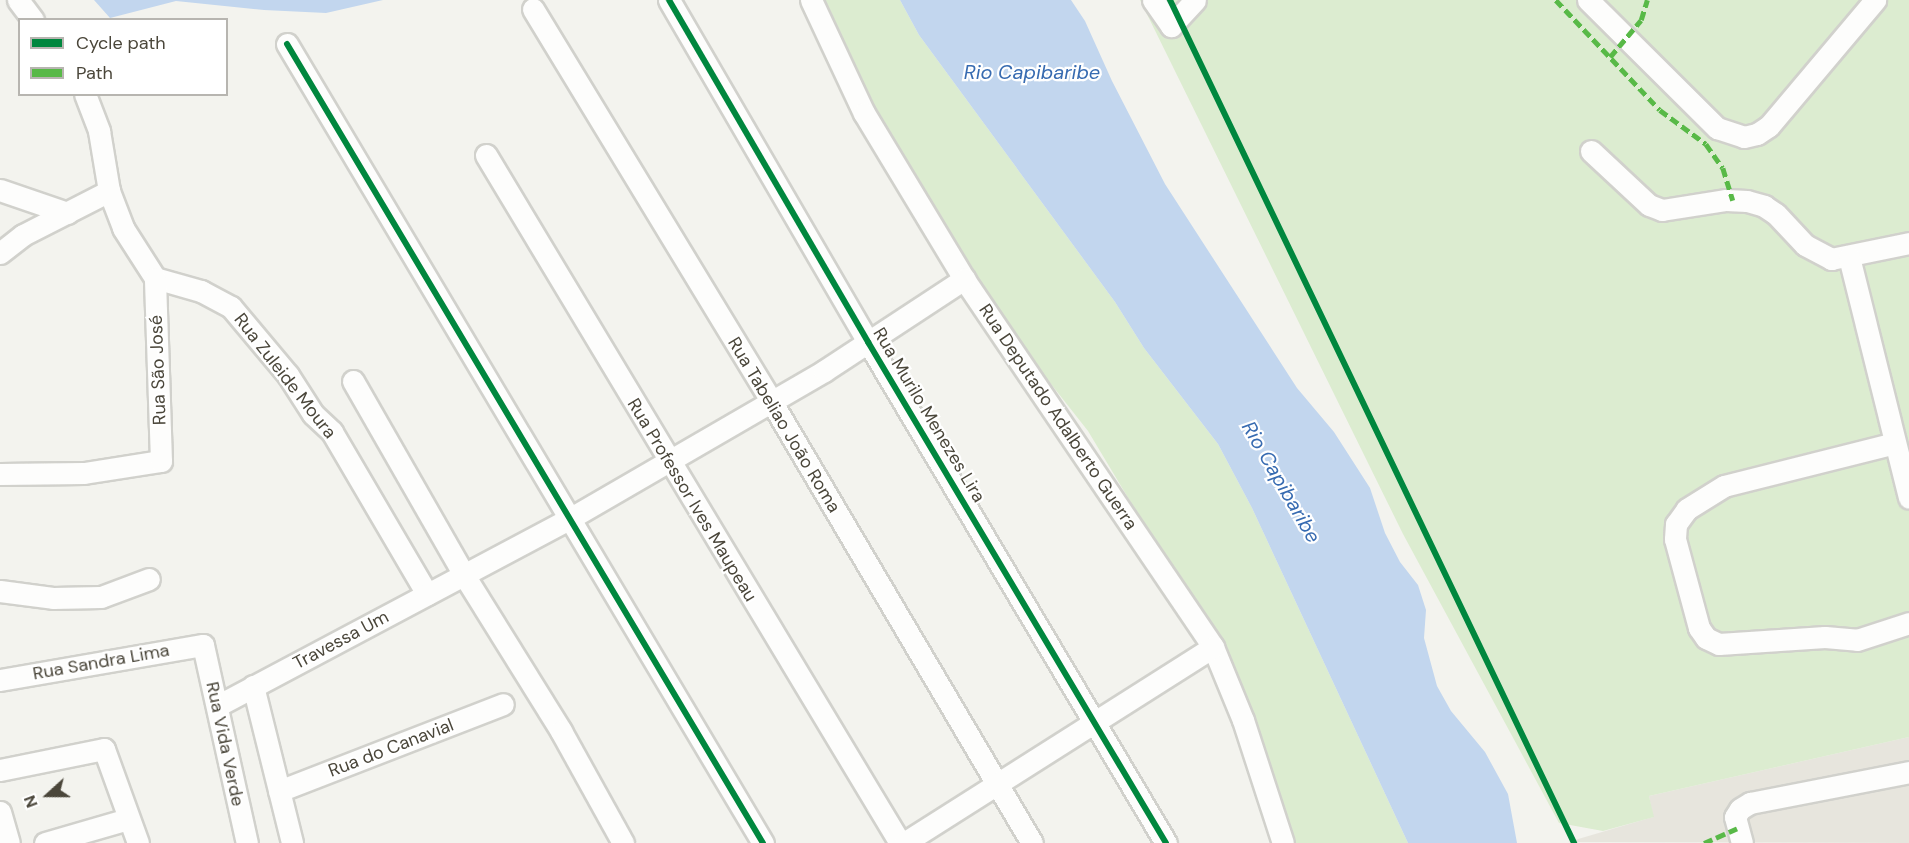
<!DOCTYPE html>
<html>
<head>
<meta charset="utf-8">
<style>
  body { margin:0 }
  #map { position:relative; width:1909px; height:843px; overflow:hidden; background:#f3f3ee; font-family:"DM Sans",sans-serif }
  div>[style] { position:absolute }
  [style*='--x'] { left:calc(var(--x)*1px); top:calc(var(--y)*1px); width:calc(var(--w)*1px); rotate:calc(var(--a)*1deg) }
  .residential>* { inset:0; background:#e7e5dd }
  .green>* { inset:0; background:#dcecd0 }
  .water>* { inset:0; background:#c2d6ee }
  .roads { filter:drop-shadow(2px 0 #d1d1cc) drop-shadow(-2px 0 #d1d1cc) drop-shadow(0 2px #d1d1cc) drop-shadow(0 -2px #d1d1cc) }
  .minor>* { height:21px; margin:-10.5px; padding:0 10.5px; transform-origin:10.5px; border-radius:10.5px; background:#fdfdfc }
  .quiet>* { height:4.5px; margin-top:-2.25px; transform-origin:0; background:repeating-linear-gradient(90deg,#58b947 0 9px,transparent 0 13.5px) }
  .cycleway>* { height:6px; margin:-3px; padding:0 3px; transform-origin:3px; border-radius:3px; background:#00873e }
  span { translate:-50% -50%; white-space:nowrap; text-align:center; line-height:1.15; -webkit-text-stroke:4.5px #fff; paint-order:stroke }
  .street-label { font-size:18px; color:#4a463a }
  .water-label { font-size:20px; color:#376bb1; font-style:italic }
  .legend { position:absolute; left:18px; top:18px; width:210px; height:78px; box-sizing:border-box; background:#fff; border:2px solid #b7b5b0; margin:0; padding:8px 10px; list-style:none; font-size:18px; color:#4a463a }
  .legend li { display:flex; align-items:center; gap:12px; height:30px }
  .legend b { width:30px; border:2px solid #b7b5b0 }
  .north { position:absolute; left:18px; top:765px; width:60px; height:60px; -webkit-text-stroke:4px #fff; paint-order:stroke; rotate:249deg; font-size:16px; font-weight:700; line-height:24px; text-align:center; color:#4a463a }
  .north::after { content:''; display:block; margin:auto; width:21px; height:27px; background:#4a463a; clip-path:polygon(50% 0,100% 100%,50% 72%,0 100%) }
</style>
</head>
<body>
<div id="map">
  <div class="residential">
    <i style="clip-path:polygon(1909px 737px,1909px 843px,1568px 842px,1653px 817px,1649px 796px)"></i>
  </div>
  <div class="green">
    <i style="clip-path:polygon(818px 0,900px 0,919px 35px,1115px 302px,1144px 348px,1218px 444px,1252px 508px,1408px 843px,1290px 843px,1268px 758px,1241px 686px,1088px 431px,1021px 346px,964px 263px,834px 40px)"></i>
    <i style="clip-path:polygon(1140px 0,1909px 0,1909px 737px,1649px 796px,1654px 817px,1603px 831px,1559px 823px,1403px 534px)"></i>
  </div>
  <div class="water">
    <i style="clip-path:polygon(94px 0,383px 0,326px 13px,264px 10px,176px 1px,110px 18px)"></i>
    <i style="clip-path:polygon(900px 0,1071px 0,1085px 21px,1112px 81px,1165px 184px,1297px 388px,1334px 432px,1370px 488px,1385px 533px,1400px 562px,1418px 585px,1426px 610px,1424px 638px,1437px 686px,1451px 711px,1485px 752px,1508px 794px,1517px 843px,1408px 843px,1252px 508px,1218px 444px,1144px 348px,1115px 302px,919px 35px)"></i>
  </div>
  <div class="roads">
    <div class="minor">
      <i style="--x:18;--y:0;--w:25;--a:53"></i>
      <i style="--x:669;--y:0;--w:396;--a:59.8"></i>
      <i style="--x:868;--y:342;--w:583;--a:59.26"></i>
      <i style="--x:811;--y:0;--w:125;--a:64.9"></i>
      <i style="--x:864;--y:113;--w:194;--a:58.9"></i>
      <i style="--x:964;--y:279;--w:444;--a:55.9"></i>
      <i style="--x:1213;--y:647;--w:79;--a:67.7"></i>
      <i style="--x:1243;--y:720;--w:129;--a:72"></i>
      <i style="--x:1153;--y:0;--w:32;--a:55"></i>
      <i style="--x:1171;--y:26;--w:35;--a:-47"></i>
      <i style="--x:1588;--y:0;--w:182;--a:44.8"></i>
      <i style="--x:1717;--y:128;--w:28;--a:18"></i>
      <i style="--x:1744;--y:137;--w:13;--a:-13"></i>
      <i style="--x:1757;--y:134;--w:14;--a:-34"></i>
      <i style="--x:1769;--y:126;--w:165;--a:-49.9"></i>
      <i style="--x:533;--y:9;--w:459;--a:58.7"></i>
      <i style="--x:771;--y:401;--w:513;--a:59.44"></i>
      <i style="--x:287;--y:44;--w:930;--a:59.22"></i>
      <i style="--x:85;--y:94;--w:40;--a:69"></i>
      <i style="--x:99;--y:131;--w:61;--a:80.5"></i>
      <i style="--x:109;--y:191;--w:40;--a:69"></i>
      <i style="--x:123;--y:228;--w:59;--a:57.4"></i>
      <i style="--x:155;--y:278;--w:48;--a:15.8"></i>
      <i style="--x:201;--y:291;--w:34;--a:28"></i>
      <i style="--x:231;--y:307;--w:89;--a:50"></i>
      <i style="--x:288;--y:375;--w:46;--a:57.3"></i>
      <i style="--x:313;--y:414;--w:26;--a:43"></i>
      <i style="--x:332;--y:432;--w:188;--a:59.6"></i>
      <i style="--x:1591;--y:151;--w:79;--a:43"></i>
      <i style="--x:1649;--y:205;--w:14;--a:21"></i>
      <i style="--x:1662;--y:210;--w:65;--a:-8.9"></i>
      <i style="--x:1726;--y:200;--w:21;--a:3"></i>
      <i style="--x:1747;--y:201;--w:18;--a:16"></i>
      <i style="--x:1764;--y:206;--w:14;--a:34"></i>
      <i style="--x:1776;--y:214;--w:42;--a:46.9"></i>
      <i style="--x:1805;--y:245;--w:30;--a:28"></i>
      <i style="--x:1831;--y:259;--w:80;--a:-11.6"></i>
      <i style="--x:486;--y:155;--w:803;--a:58.96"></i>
      <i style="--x:0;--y:190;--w:71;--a:18.9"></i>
      <i style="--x:0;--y:253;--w:29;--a:-38"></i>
      <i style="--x:23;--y:235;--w:97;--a:-27.1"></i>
      <i style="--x:1849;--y:257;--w:248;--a:76"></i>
      <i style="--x:353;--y:381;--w:224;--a:60.2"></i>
      <i style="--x:464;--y:575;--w:184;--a:58.1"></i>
      <i style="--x:561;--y:731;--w:128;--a:61"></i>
      <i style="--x:1895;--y:443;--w:176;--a:165.9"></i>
      <i style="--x:1724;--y:486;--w:44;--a:148.1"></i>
      <i style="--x:1687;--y:509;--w:19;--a:126"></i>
      <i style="--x:1676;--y:524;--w:15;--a:94"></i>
      <i style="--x:1675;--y:539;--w:92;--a:74.9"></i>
      <i style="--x:1699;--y:628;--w:12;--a:55"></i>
      <i style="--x:1706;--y:638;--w:14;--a:25"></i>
      <i style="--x:1719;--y:644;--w:106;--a:-3.8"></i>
      <i style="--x:1825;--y:637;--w:32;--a:5"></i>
      <i style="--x:1857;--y:640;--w:55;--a:-18.1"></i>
      <i style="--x:0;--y:474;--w:84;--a:-0.7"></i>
      <i style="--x:84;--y:473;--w:78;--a:-8.9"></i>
      <i style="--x:161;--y:461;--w:183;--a:-91.9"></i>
      <i style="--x:0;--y:591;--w:53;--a:7.5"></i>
      <i style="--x:53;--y:598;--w:48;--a:-1.2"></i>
      <i style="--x:101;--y:597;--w:51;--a:-20.6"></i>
      <i style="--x:0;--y:680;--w:206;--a:-9.8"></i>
      <i style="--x:203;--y:645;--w:203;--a:77.5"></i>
      <i style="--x:253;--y:686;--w:162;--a:76"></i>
      <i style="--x:217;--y:706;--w:399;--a:-28"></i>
      <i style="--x:569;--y:519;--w:295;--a:-30.1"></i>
      <i style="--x:824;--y:371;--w:168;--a:-33.3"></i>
      <i style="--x:0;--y:770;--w:106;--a:-11.4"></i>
      <i style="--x:104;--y:749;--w:100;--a:70.1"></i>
      <i style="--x:279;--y:791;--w:240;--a:-21.2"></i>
      <i style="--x:0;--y:812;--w:32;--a:74"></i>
      <i style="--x:45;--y:843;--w:86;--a:-16.1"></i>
      <i style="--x:904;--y:843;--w:366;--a:-32.4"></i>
      <i style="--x:1742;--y:843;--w:27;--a:-105"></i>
      <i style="--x:1735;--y:817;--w:9;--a:-58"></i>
      <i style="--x:1740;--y:809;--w:12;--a:-31"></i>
      <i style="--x:1750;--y:803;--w:162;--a:-11"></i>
    </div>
  </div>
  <div class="quiet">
    <i style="--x:1556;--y:0;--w:151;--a:46.6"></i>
    <i style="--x:1660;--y:110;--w:57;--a:36.5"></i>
    <i style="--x:1706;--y:144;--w:29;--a:55"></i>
    <i style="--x:1723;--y:168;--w:34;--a:73"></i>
    <i style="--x:1610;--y:57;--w:48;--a:-50"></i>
    <i style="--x:1641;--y:20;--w:21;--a:-73"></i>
    <i style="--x:1704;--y:843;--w:37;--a:-24"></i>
  </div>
  <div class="cycleway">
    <i style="--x:669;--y:0;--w:396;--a:59.8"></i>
    <i style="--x:868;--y:342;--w:583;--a:59.26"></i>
    <i style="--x:1170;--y:0;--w:935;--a:64.39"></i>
    <i style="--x:287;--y:44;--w:930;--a:59.22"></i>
  </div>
  <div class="street-label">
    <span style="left:158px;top:370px;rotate:-92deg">Rua São José</span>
    <span style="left:285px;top:376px;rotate:52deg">Rua Zuleide Moura</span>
    <span style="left:929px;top:415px;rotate:59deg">Rua Murilo Menezes Lira</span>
    <span style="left:1058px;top:417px;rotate:56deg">Rua Deputado Adalberto Guerra</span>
    <span style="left:784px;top:425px;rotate:59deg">Rua Tabeliao João Roma</span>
    <span style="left:692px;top:500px;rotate:59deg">Rua Professor Ives Maupeau</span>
    <span style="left:341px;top:640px;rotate:-28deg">Travessa Um</span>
    <span style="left:101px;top:662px;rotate:-10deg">Rua Sandra Lima</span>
    <span style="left:225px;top:744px;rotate:78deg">Rua Vida Verde</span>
    <span style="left:391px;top:748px;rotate:-21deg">Rua do Canavial</span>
  </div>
  <div class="water-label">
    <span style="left:1032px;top:72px">Rio Capibaribe</span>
    <span style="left:1281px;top:482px;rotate:60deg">Rio Capibaribe</span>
  </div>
  <ul class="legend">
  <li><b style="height:8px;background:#00873e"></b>Cycle path</li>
  <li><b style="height:8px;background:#58b947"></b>Path</li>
  </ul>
  <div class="north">N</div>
</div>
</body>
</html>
